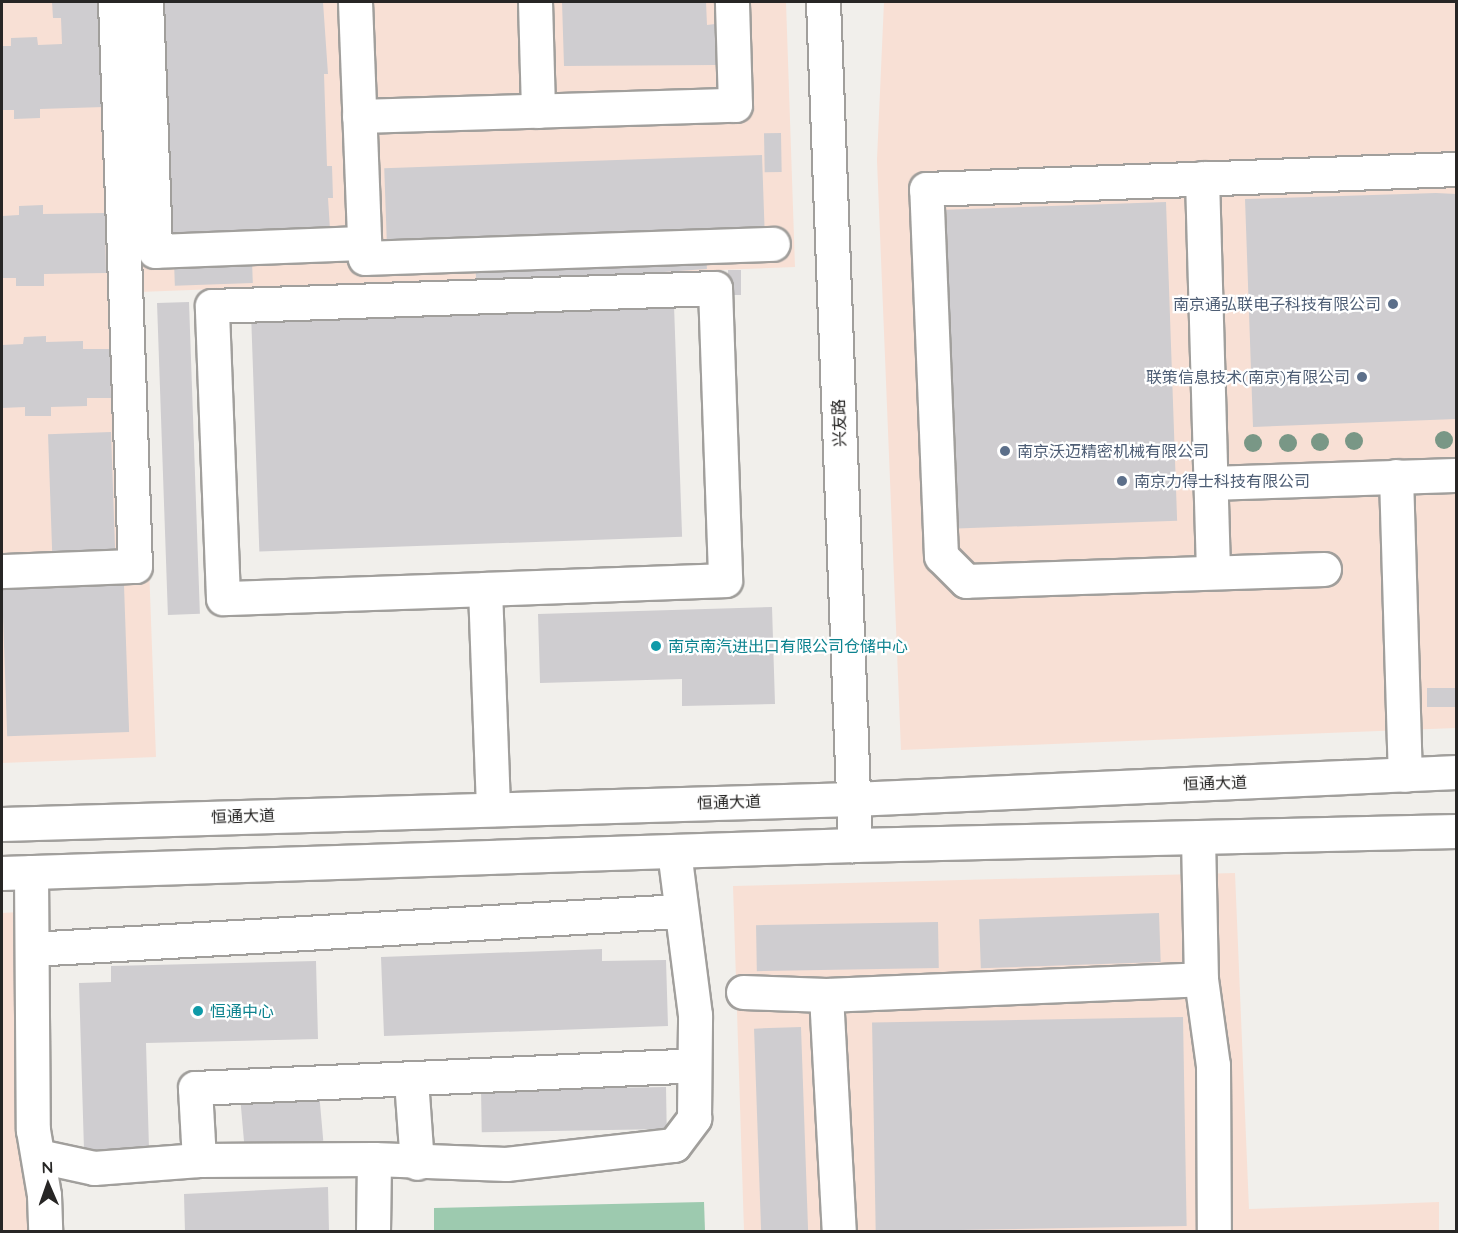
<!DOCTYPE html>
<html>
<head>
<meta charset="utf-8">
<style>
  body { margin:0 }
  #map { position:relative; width:1458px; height:1233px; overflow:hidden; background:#f1efeb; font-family:Quicksand,"Noto Sans SC",sans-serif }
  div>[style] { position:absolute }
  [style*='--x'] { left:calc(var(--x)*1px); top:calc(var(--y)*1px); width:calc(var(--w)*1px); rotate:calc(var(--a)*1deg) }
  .industrial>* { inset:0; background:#f8e0d5 }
  .green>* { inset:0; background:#9dcaaf }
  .building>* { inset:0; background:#cfcdd0; transform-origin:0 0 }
  .roads { filter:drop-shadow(2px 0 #a19f9c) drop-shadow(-2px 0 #a19f9c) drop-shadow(0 2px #a19f9c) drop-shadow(0 -2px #a19f9c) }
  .minor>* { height:33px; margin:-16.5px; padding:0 16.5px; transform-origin:16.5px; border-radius:16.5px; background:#fff }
  .major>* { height:33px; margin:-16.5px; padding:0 16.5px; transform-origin:16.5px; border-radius:16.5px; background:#fff }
  .trees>* { width:18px; height:18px; margin:-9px; border-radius:50%; background:#799786 }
  .dots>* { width:16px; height:16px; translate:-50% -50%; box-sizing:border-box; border:3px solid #fff; border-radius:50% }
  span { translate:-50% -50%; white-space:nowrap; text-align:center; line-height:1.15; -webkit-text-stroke:4.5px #fff; paint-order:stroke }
  .service-label { font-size:16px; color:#4e5e75 }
  .right { translate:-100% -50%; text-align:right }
  .left { translate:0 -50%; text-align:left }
  .street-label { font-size:16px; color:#272625 }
  .culture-label { font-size:16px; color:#0d838f }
  .frame { position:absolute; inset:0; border:3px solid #272625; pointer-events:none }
  .north { position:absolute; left:18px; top:1155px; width:60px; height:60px; -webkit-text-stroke:4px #fff; paint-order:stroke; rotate:358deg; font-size:16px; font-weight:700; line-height:24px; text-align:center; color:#272625 }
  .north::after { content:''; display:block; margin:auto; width:21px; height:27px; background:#272625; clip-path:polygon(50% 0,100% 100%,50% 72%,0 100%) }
</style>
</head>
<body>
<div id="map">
  <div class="industrial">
    <i style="clip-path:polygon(2px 2px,786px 2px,795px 267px,139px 292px,156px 757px,2px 763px)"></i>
    <i style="clip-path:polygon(884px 2px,1456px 2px,1456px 728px,901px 750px,877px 160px)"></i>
    <i style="clip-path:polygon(1235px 873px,1249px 1209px,1439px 1202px,1439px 1231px,744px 1231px,733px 886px)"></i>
    <i style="clip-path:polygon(19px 912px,28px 1231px,2px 1231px,2px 913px)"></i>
  </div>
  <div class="green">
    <i style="clip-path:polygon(704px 1202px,705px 1231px,434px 1231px,434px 1208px)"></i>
  </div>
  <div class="building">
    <i style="clip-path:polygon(52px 2px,100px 2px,104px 107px,40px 109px,40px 118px,14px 119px,14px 110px,2px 110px,2px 46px,11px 46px,11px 38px,37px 37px,38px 45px,62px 44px,61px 18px,53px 18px)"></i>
    <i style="clip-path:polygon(163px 2px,323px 2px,328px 74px,324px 74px,327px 166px,332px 166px,333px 198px,328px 198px,330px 230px,172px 237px)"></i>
    <i style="clip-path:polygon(562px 2px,706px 2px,707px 25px,715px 24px,716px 65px,564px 66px)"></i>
    <i style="left:781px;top:133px;width:39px;height:17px;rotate:89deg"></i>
    <i style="left:762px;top:155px;width:76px;height:378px;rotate:88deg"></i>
    <i style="clip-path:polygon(1436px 193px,1456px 194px,1456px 419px,1253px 427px,1245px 199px)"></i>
    <i style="left:1166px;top:202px;width:319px;height:220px;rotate:88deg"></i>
    <i style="clip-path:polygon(43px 205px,43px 214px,105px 213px,106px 273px,44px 274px,44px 286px,16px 286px,16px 278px,2px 278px,2px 216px,19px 215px,19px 206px)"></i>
    <i style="left:706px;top:255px;width:14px;height:231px;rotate:86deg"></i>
    <i style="left:252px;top:260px;width:23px;height:78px;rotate:88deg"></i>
    <i style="left:728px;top:270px;width:13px;height:25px"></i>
    <i style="left:189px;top:302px;width:312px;height:32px;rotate:88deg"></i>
    <i style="left:674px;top:305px;width:232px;height:423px;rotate:88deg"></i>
    <i style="clip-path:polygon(46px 336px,46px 342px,83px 341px,83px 349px,110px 349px,111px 398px,87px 398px,87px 406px,51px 407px,51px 416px,25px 416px,25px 407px,2px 408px,2px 345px,23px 344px,24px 337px)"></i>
    <i style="left:111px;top:432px;width:119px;height:63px;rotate:88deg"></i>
    <i style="left:124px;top:585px;width:147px;height:122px;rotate:88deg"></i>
    <i style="clip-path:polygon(772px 607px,775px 704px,682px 706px,682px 679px,540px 683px,538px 614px)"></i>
    <i style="left:1456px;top:688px;width:19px;height:29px;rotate:90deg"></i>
    <i style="left:1159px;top:913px;width:49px;height:180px;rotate:88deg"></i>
    <i style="left:938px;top:922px;width:46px;height:182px;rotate:89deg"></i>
    <i style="clip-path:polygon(602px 949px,602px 961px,666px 960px,668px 1026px,384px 1036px,381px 957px)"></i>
    <i style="clip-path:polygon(316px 961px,318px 1039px,146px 1043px,149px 1149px,84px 1150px,79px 983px,111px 982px,111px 966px)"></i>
    <i style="left:1183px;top:1017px;width:209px;height:311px;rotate:89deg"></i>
    <i style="left:801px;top:1027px;width:205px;height:47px;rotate:88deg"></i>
    <i style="left:666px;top:1087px;width:42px;height:185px;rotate:89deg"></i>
    <i style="left:319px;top:1092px;width:49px;height:79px;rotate:85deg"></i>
    <i style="clip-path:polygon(328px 1187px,329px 1232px,185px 1232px,184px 1194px)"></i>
  </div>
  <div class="roads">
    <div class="minor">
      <i style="--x:146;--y:2;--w:249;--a:87.9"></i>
      <i style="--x:155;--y:251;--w:209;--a:-2.2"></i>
      <i style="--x:355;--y:2;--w:256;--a:87.8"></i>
      <i style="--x:365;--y:258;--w:408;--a:-2"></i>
      <i style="--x:535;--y:2;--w:109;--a:88.4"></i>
      <i style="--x:823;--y:2;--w:844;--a:87.83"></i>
      <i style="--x:359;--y:116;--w:376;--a:-1.7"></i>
      <i style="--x:735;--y:105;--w:103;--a:-91.7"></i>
      <i style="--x:1202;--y:178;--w:394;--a:88.4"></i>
      <i style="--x:1396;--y:476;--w:299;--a:88.3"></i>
      <i style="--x:1211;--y:483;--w:245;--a:-1.9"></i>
      <i style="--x:1324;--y:569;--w:358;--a:178.1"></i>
      <i style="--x:966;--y:581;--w:35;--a:-135"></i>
      <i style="--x:941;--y:556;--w:367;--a:-92.3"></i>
      <i style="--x:926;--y:189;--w:530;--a:-2.16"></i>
      <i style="--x:2;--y:571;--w:133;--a:-2.2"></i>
      <i style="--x:135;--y:566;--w:564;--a:-92.03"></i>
      <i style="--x:485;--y:589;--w:262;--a:178"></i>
      <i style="--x:223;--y:598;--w:292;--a:-92.2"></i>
      <i style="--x:212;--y:306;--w:503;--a:-2.05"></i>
      <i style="--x:715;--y:288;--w:292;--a:88"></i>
      <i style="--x:725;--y:580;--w:240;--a:177.9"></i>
      <i style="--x:485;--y:589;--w:220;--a:87.9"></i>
      <i style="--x:1198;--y:837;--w:142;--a:88.8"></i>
      <i style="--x:1201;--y:979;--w:87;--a:82.1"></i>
      <i style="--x:1213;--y:1065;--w:167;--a:89.7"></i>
      <i style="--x:31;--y:872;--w:258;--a:89.6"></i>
      <i style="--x:33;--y:1130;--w:66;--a:80.4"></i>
      <i style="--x:44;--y:1195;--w:37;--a:88"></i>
      <i style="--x:32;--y:949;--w:649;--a:-3.36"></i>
      <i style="--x:743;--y:992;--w:83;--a:2.1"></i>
      <i style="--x:826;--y:995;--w:375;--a:-2.4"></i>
      <i style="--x:826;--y:995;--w:237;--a:86.9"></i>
      <i style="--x:411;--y:1080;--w:83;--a:85.9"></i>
      <i style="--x:39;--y:1156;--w:56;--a:12.3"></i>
      <i style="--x:94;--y:1168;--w:105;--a:-4.4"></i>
      <i style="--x:199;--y:1160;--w:175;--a:-0.3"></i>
      <i style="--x:199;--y:1160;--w:72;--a:-93.2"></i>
      <i style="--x:195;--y:1088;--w:498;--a:-2.6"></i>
      <i style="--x:373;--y:1232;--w:73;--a:-89.2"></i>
      <i style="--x:374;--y:1159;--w:132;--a:2.2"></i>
      <i style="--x:506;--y:1164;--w:169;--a:-6.5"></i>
      <i style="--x:674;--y:1145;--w:34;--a:-53"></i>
      <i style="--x:694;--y:1118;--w:103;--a:-89.4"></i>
      <i style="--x:695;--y:1015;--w:165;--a:-97.3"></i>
    </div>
    <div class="major">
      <i style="--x:2;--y:824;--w:851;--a:-1.68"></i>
      <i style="--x:853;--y:799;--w:604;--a:-2.56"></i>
      <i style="--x:2;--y:873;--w:853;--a:-1.88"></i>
      <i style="--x:855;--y:845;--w:601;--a:-1.33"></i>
    </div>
  </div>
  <div class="trees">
    <i style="left:1444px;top:440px"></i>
    <i style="left:1354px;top:441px"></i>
    <i style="left:1320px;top:442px"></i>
    <i style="left:1253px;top:443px"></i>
    <i style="left:1288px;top:443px"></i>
  </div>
  <div class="dots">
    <i style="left:1393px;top:304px;background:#5c6f8a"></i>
    <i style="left:1362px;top:377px;background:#5c6f8a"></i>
    <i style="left:1005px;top:451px;background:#5c6f8a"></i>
    <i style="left:1122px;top:481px;background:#5c6f8a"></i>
    <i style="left:656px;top:646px;background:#0f9aa8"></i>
    <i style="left:198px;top:1011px;background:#0f9aa8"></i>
  </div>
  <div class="service-label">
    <span class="right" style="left:1381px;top:304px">南京通弘联电子科技有限公司</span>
    <span class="right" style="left:1350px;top:377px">联策信息技术(南京)有限公司</span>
    <span class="left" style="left:1017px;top:451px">南京沃迈精密机械有限公司</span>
    <span class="left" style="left:1134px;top:481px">南京力得士科技有限公司</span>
  </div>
  <div class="street-label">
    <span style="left:839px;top:423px;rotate:-92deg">兴友路</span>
    <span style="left:1215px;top:783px;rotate:-2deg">恒通大道</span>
    <span style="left:729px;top:802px;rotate:-2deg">恒通大道</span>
    <span style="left:243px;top:816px;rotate:-2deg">恒通大道</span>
  </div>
  <div class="culture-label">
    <span class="left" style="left:668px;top:646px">南京南汽进出口有限公司仓储中心</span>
    <span class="left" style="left:210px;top:1011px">恒通中心</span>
  </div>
  <div class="frame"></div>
  <div class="north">N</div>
</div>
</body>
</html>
